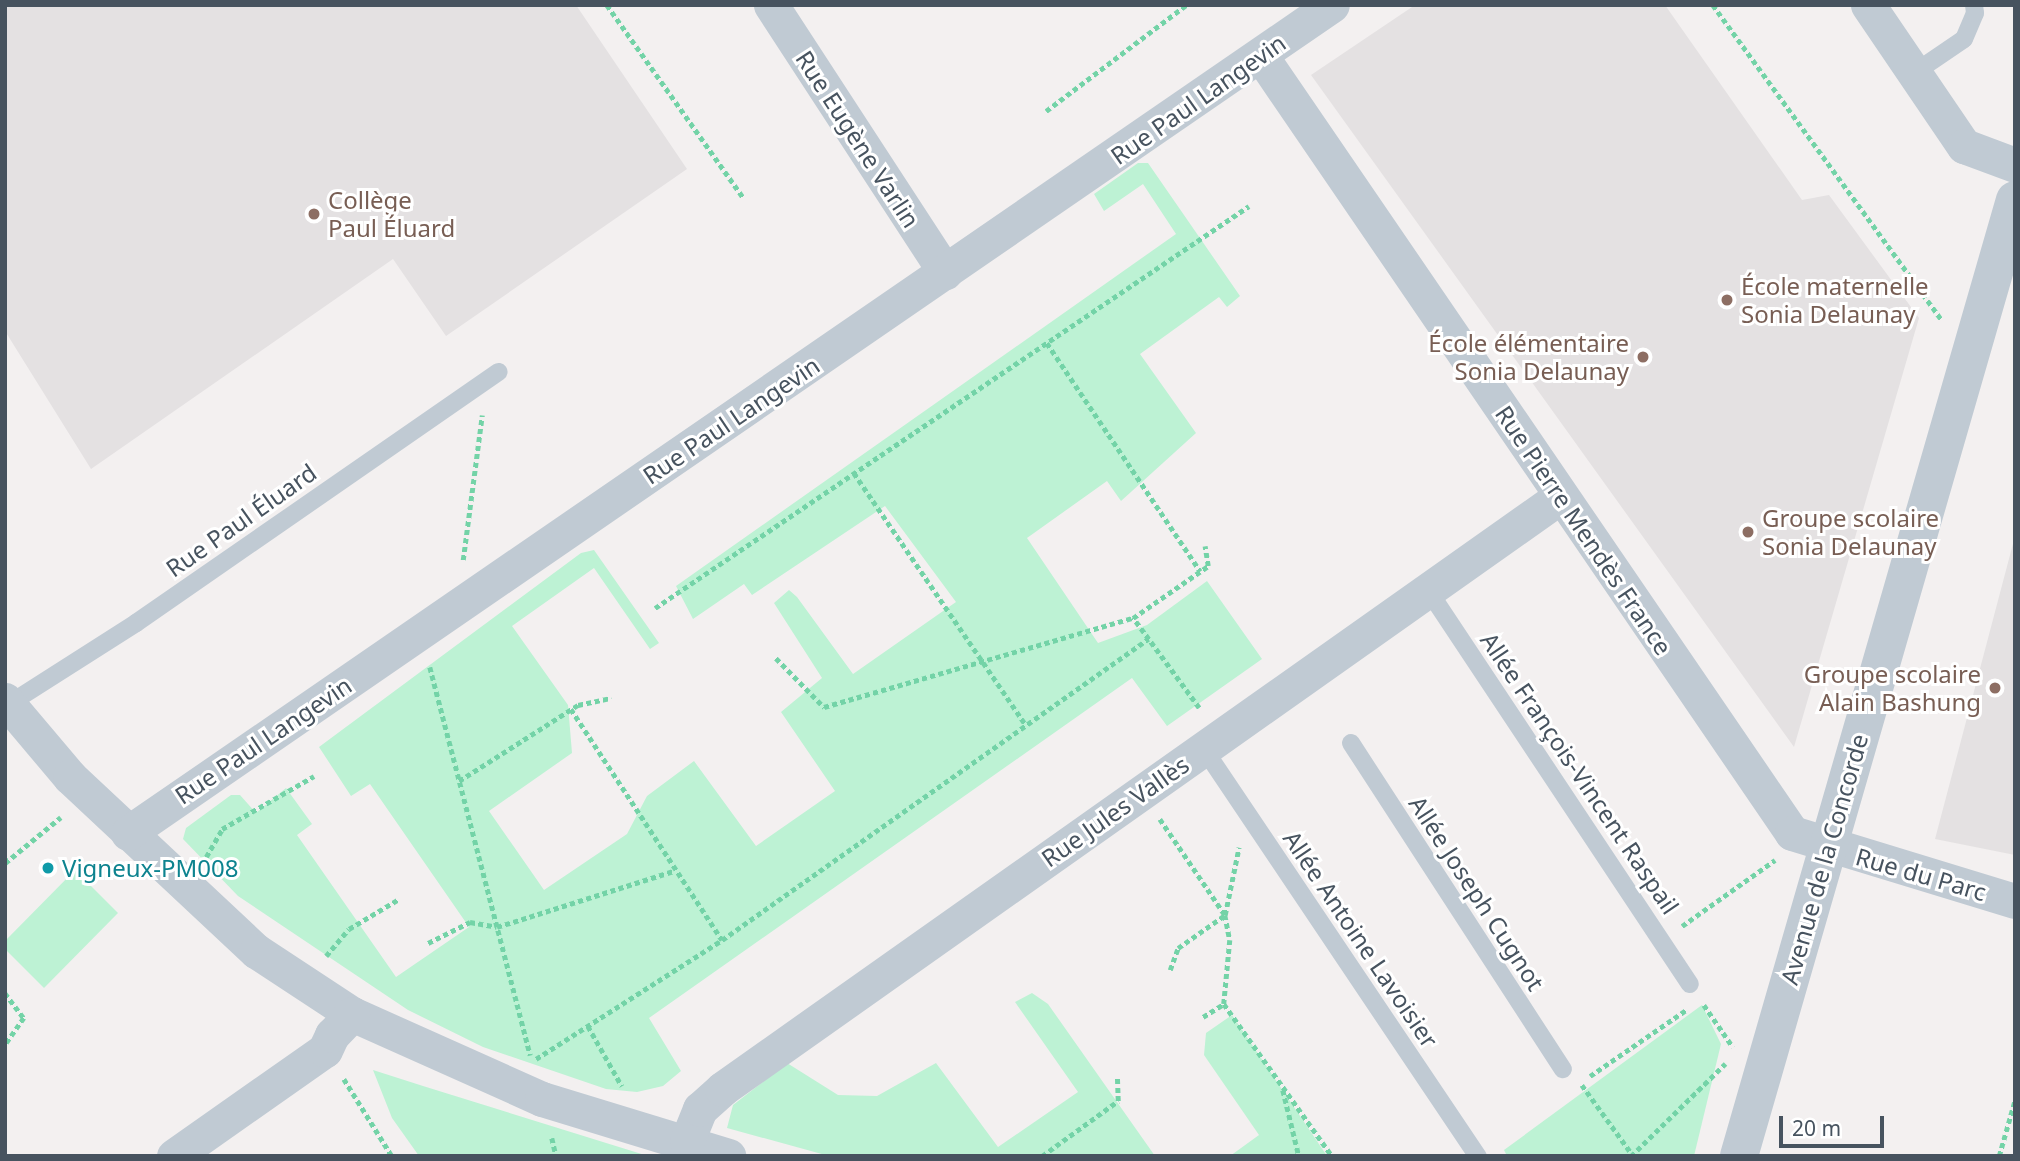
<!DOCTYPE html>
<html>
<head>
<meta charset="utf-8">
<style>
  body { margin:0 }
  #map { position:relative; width:2020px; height:1161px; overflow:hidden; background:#f3f0f0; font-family:"Noto Sans",sans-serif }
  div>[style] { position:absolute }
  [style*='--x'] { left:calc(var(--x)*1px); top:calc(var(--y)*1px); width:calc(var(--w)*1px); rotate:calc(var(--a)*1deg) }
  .education>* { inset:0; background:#e4e1e2 }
  .green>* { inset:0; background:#bdf2d4 }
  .path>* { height:4.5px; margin-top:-2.25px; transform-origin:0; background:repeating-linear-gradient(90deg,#73d3a7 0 5px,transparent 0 8.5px) }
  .service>* { height:18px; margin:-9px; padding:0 9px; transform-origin:9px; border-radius:9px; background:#c0cad3 }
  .minor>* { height:35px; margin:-17.5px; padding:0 17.5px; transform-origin:17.5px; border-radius:17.5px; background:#c0cad3 }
  .tertiary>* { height:38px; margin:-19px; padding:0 19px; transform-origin:19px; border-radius:19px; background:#c0cad3 }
  .dots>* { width:19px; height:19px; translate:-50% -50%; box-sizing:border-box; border:4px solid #fff; border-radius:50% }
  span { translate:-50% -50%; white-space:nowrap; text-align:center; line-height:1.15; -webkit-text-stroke:6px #fff; paint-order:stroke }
  .street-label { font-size:24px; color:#47535f }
  .education-label { font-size:24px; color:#785e54 }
  .left { translate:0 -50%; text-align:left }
  .right { translate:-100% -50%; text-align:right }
  .culture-label { font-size:24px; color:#0d838f }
  .frame { position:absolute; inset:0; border:7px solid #47535f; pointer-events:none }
  .scale { position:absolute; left:1779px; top:1116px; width:105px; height:32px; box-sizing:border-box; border:4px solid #47535f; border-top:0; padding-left:9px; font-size:21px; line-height:24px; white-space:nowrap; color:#47535f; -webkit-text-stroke:5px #fff; paint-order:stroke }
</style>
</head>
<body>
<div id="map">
  <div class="education">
    <i style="clip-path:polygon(5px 5px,576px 5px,687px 169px,446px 336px,393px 259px,91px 469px,5px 331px)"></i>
    <i style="clip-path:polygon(1415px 5px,1665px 5px,1802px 200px,1829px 195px,1919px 318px,1794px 747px,1311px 75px)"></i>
    <i style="clip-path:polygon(2015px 536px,2015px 855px,1935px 839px)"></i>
  </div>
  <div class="green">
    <i style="clip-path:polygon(1138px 163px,1148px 163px,1240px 296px,1227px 307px,1219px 297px,1140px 354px,1196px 433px,1121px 501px,1107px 481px,1027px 538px,1098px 643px,1147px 625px,1207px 581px,1262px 659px,1167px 726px,1132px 678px,649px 1018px,681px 1071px,663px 1086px,637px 1092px,606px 1089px,483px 1047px,408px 1010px,238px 896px,183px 839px,186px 828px,231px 795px,240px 795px,256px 813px,286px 788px,312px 824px,297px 835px,396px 977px,469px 927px,370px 784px,351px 796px,319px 747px,581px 553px,594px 550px,659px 643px,650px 649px,594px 568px,512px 626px,568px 705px,572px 753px,489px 811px,544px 890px,627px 834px,647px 796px,694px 761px,756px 846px,835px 791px,781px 712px,822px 678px,774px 603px,789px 590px,797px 597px,853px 674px,956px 602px,885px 506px,752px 595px,744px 584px,693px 619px,676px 586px,1176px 234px,1143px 184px,1104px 211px,1094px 194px)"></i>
    <i style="clip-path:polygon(75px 870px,118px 913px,44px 988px,5px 949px,5px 941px)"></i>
    <i style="clip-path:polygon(1032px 993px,1048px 1004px,1155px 1156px,829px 1156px,727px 1128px,733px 1105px,787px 1063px,838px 1095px,877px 1096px,936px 1063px,998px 1147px,1078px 1092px,1015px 1002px)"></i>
    <i style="clip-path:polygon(1702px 1005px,1721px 1044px,1694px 1156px,1507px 1156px,1504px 1150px)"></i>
    <i style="clip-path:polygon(1232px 1015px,1327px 1156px,1230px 1156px,1259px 1135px,1204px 1055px,1206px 1033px)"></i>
    <i style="clip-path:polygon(373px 1070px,423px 1086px,648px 1156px,419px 1156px,392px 1118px)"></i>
  </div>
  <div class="path">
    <i style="--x:607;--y:5;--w:235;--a:54.7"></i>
    <i style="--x:1713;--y:5;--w:389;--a:54"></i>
    <i style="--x:1046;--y:111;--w:176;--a:-37.1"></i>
    <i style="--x:1047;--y:343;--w:275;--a:56.1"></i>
    <i style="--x:854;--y:473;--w:305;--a:55.7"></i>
    <i style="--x:463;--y:560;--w:146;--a:-82.5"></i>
    <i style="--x:655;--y:608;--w:717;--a:-34.09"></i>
    <i style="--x:776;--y:658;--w:69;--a:45.6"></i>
    <i style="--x:824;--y:707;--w:322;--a:-16.1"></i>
    <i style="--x:430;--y:667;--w:401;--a:75.5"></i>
    <i style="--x:1199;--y:708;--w:112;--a:-126.3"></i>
    <i style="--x:1133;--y:618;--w:91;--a:-34.7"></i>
    <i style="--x:1208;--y:566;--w:20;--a:-99"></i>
    <i style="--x:571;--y:709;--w:276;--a:56.8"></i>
    <i style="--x:459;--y:781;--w:141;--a:-32.6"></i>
    <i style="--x:578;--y:705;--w:34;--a:-12"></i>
    <i style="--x:1160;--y:819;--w:116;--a:55.9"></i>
    <i style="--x:1225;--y:915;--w:25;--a:79"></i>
    <i style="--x:1230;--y:940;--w:64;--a:95.4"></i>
    <i style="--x:1224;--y:1004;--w:186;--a:54.6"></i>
    <i style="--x:206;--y:857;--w:32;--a:-60"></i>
    <i style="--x:222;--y:829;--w:106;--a:-29.9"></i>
    <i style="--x:5;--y:863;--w:72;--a:-39.4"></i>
    <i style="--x:1682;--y:926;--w:114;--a:-35.4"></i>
    <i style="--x:428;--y:943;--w:47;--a:-26.6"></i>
    <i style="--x:470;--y:922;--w:27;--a:10"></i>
    <i style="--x:497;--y:927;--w:186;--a:-17.6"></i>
    <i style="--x:326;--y:956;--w:35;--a:-50"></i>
    <i style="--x:349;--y:929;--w:58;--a:-31"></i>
    <i style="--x:1170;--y:970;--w:23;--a:-70"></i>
    <i style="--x:1178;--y:948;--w:57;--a:-35.1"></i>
    <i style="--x:1225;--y:915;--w:69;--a:-78.4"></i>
    <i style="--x:5;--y:993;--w:31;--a:53"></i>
    <i style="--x:24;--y:1018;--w:33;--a:125"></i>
    <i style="--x:1704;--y:1005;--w:51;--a:55.4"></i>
    <i style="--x:1203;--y:1017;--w:25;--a:-32"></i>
    <i style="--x:588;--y:1026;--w:69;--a:60.5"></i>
    <i style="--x:536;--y:1059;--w:221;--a:-32.6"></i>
    <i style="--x:722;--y:940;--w:522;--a:-35.24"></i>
    <i style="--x:1590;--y:1076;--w:116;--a:-34.5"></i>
    <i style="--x:344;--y:1079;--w:91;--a:58.1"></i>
    <i style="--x:1582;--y:1085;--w:85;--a:54.1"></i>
    <i style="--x:1283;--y:1090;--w:68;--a:76.4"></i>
    <i style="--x:552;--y:1138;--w:18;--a:77"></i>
    <i style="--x:1042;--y:1156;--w:94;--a:-35.9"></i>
    <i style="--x:1118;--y:1101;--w:25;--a:-92"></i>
    <i style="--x:1631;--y:1156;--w:132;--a:-44.4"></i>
    <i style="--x:1999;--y:1156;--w:58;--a:-74.1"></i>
  </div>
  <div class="service">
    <i style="--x:1914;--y:73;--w:60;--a:-34.2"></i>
    <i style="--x:1964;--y:39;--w:28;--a:-67"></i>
    <i style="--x:1975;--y:13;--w:8;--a:-97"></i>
    <i style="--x:1428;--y:590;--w:473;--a:56.4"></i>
    <i style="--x:9;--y:704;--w:151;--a:-32.5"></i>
    <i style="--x:136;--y:623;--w:441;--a:-34.7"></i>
    <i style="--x:1351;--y:743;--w:389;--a:57"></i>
    <i style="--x:1204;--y:749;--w:491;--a:56.1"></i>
  </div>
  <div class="minor">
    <i style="--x:771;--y:5;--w:319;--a:56.9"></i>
    <i style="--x:1868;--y:5;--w:171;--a:55.8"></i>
    <i style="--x:1964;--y:146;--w:54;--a:20.4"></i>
    <i style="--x:1261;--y:56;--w:941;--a:55.65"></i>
    <i style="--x:1792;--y:833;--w:233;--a:17"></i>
    <i style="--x:5;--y:700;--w:101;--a:49.8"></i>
    <i style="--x:70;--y:777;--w:255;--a:43.1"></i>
    <i style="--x:256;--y:951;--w:115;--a:33.3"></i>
    <i style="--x:352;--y:1014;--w:208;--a:24.1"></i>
    <i style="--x:542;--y:1099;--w:195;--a:17"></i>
    <i style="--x:128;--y:833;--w:1461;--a:-34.52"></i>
    <i style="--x:687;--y:1141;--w:35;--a:-68"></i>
    <i style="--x:700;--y:1109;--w:30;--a:-42"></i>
    <i style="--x:722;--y:1089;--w:1027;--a:-35.25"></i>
    <i style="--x:174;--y:1156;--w:184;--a:-35.1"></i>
    <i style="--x:325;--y:1050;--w:17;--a:-65"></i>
    <i style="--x:332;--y:1035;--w:29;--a:-46"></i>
  </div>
  <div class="tertiary">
    <i style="--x:1739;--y:1156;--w:995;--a:-73.9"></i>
  </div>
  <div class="dots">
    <i style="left:314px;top:214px;background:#8d6e63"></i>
    <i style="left:1727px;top:300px;background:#8d6e63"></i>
    <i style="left:1643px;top:357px;background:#8d6e63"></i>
    <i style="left:1748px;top:532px;background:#8d6e63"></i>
    <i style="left:1995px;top:688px;background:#8d6e63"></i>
    <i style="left:48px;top:868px;background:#0f9aa8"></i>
  </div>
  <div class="street-label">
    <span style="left:1198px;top:99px;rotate:-35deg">Rue Paul Langevin</span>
    <span style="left:858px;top:139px;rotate:57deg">Rue Eugène Varlin</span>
    <span style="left:731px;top:420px;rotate:-34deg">Rue Paul Langevin</span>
    <span style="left:241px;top:520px;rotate:-35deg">Rue Paul Éluard</span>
    <span style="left:1584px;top:530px;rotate:56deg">Rue Pierre Mendès France</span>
    <span style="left:263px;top:740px;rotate:-34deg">Rue Paul Langevin</span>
    <span style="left:1580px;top:773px;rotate:56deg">Allée François-Vincent Raspail</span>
    <span style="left:1115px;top:811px;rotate:-35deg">Rue Jules Vallès</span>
    <span style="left:1824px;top:859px;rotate:-74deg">Avenue de la Concorde</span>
    <span style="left:1921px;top:874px;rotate:16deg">Rue du Parc</span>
    <span style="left:1477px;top:893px;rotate:57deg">Allée Joseph Cugnot</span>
    <span style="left:1361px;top:939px;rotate:56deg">Allée Antoine Lavoisier</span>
  </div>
  <div class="education-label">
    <span class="left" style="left:328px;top:214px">Collège<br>Paul Éluard</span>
    <span class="left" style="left:1741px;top:300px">École maternelle<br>Sonia Delaunay</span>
    <span class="right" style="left:1629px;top:357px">École élémentaire<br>Sonia Delaunay</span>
    <span class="left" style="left:1762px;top:532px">Groupe scolaire<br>Sonia Delaunay</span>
    <span class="right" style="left:1981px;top:688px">Groupe scolaire<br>Alain Bashung</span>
  </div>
  <div class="culture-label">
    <span class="left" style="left:62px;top:868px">Vigneux-PM008</span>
  </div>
  <div class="frame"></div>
  <div class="scale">20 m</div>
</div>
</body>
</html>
